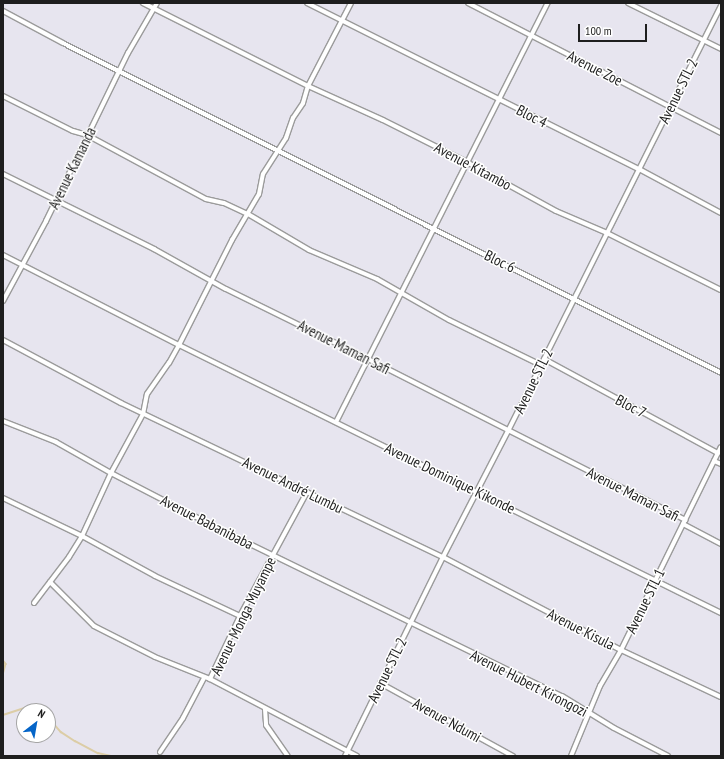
<!DOCTYPE html>
<html>
<head>
<meta charset="utf-8">
<style>
  body { margin:0 }
  #map { position:relative; width:724px; height:759px; overflow:hidden; background:#e7e5ef; font-family:"PT Sans Narrow",sans-serif }
  div>[style] { position:absolute }
  [style*='--x'] { left:calc(var(--x)*1px); top:calc(var(--y)*1px); width:calc(var(--w)*1px); rotate:calc(var(--a)*1deg) }
  .stream>* { height:1.5px; margin:-0.75px; padding:0 0.75px; transform-origin:0.75px; border-radius:0.75px; background:#dccda6 }
  .roads { filter:drop-shadow(1px 0 #9b9b9b) drop-shadow(-1px 0 #9b9b9b) drop-shadow(0 1px #9b9b9b) drop-shadow(0 -1px #9b9b9b) }
  .minor>* { height:4px; margin:-2px; padding:0 2px; transform-origin:2px; border-radius:2px; background:#fff }
  span { translate:-50% -50%; white-space:nowrap; text-align:center; line-height:1.15; -webkit-text-stroke:3px #fff; paint-order:stroke }
  .street-label { font-size:15px; color:#1e1e1e }
  .frame { position:absolute; inset:0; border:4px solid #1e1e1e; pointer-events:none }
  .north { position:absolute; left:16px; top:703px; width:40px; height:40px; box-sizing:border-box; background:#fff; border:1px solid #a5a5a5; border-radius:50%; rotate:31deg; font-size:11px; font-weight:700; line-height:16px; text-align:center; color:#1e1e1e }
  .north::after { content:''; display:block; margin:auto; width:14px; height:18px; background:#0565c8; clip-path:polygon(50% 0,100% 100%,50% 72%,0 100%) }
  .scale { position:absolute; left:578px; top:24px; width:69px; height:18px; box-sizing:border-box; border:2px solid #1e1e1e; border-top:0; padding-left:5px; font-size:12px; line-height:14px; white-space:nowrap; color:#1e1e1e; -webkit-text-stroke:3px #fff; paint-order:stroke }
</style>
</head>
<body>
<div id="map">
  <div class="stream">
    <i style="--x:3;--y:660;--w:5;--a:53"></i>
    <i style="--x:6;--y:664;--w:11;--a:105"></i>
    <i style="--x:3;--y:715;--w:23;--a:-18"></i>
    <i style="--x:25;--y:708;--w:17;--a:10"></i>
    <i style="--x:48;--y:717;--w:20;--a:49"></i>
    <i style="--x:61;--y:732;--w:17;--a:33"></i>
    <i style="--x:75;--y:741;--w:26;--a:28"></i>
    <i style="--x:98;--y:753;--w:13;--a:13"></i>
  </div>
  <div class="roads">
    <div class="minor">
      <i style="--x:307;--y:3;--w:371;--a:26.6"></i>
      <i style="--x:639;--y:169;--w:93;--a:28.2"></i>
      <i style="--x:351;--y:3;--w:93;--a:117.4"></i>
      <i style="--x:308;--y:86;--w:82;--a:24.4"></i>
      <i style="--x:383;--y:120;--w:89;--a:26.6"></i>
      <i style="--x:463;--y:160;--w:106;--a:28.7"></i>
      <i style="--x:556;--y:211;--w:56;--a:23.3"></i>
      <i style="--x:607;--y:233;--w:127;--a:26.6"></i>
      <i style="--x:468;--y:3;--w:284;--a:27.2"></i>
      <i style="--x:628;--y:3;--w:104;--a:26.3"></i>
      <i style="--x:3;--y:11;--w:68;--a:28.1"></i>
      <i style="--x:63;--y:43;--w:736;--a:26.63"></i>
      <i style="--x:3;--y:96;--w:78;--a:26.6"></i>
      <i style="--x:73;--y:131;--w:15;--a:16"></i>
      <i style="--x:87;--y:135;--w:135;--a:28.3"></i>
      <i style="--x:206;--y:199;--w:18;--a:13"></i>
      <i style="--x:224;--y:203;--w:26;--a:25"></i>
      <i style="--x:248;--y:214;--w:71;--a:30.5"></i>
      <i style="--x:309;--y:250;--w:74;--a:23.1"></i>
      <i style="--x:377;--y:279;--w:83;--a:29.7"></i>
      <i style="--x:449;--y:320;--w:102;--a:26.1"></i>
      <i style="--x:3;--y:174;--w:169;--a:26.4"></i>
      <i style="--x:154;--y:249;--w:82;--a:29.1"></i>
      <i style="--x:226;--y:289;--w:158;--a:26.2"></i>
      <i style="--x:368;--y:359;--w:356;--a:26.9"></i>
      <i style="--x:3;--y:255;--w:198;--a:27.1"></i>
      <i style="--x:179;--y:345;--w:605;--a:26.31"></i>
      <i style="--x:3;--y:301;--w:91;--a:-61.7"></i>
      <i style="--x:46;--y:221;--w:187;--a:-64"></i>
      <i style="--x:128;--y:53;--w:58;--a:-59.9"></i>
      <i style="--x:3;--y:340;--w:134;--a:28.1"></i>
      <i style="--x:121;--y:403;--w:357;--a:25.6"></i>
      <i style="--x:443;--y:557;--w:201;--a:27.6"></i>
      <i style="--x:621;--y:650;--w:110;--a:25.2"></i>
      <i style="--x:544;--y:359;--w:198;--a:28.4"></i>
      <i style="--x:3;--y:421;--w:57;--a:21.6"></i>
      <i style="--x:56;--y:442;--w:63;--a:29.4"></i>
      <i style="--x:111;--y:473;--w:117;--a:27.4"></i>
      <i style="--x:215;--y:527;--w:386;--a:26"></i>
      <i style="--x:562;--y:696;--w:61;--a:31.6"></i>
      <i style="--x:614;--y:728;--w:61;--a:27.4"></i>
      <i style="--x:336;--y:422;--w:470;--a:-63.2"></i>
      <i style="--x:714;--y:461;--w:8;--a:23"></i>
      <i style="--x:307;--y:492;--w:141;--a:118.4"></i>
      <i style="--x:240;--y:616;--w:70;--a:115.5"></i>
      <i style="--x:210;--y:679;--w:166;--a:27.6"></i>
      <i style="--x:3;--y:498;--w:88;--a:25.7"></i>
      <i style="--x:82;--y:536;--w:83;--a:28.7"></i>
      <i style="--x:155;--y:576;--w:94;--a:25.2"></i>
      <i style="--x:683;--y:524;--w:43;--a:27.8"></i>
      <i style="--x:50;--y:582;--w:62;--a:45"></i>
      <i style="--x:94;--y:626;--w:68;--a:26.9"></i>
      <i style="--x:155;--y:657;--w:59;--a:21.8"></i>
      <i style="--x:34;--y:603;--w:58;--a:-52.7"></i>
      <i style="--x:69;--y:557;--w:25;--a:-58"></i>
      <i style="--x:82;--y:536;--w:69;--a:-65.3"></i>
      <i style="--x:111;--y:473;--w:67;--a:-61.5"></i>
      <i style="--x:143;--y:414;--w:20;--a:-79"></i>
      <i style="--x:147;--y:394;--w:38;--a:-55"></i>
      <i style="--x:169;--y:363;--w:21;--a:-61"></i>
      <i style="--x:179;--y:345;--w:118;--a:-63.2"></i>
      <i style="--x:232;--y:240;--w:53;--a:-59.6"></i>
      <i style="--x:259;--y:194;--w:20;--a:-79"></i>
      <i style="--x:263;--y:174;--w:43;--a:-57.4"></i>
      <i style="--x:286;--y:138;--w:21;--a:-71"></i>
      <i style="--x:293;--y:118;--w:18;--a:-56"></i>
      <i style="--x:303;--y:103;--w:18;--a:-74"></i>
      <i style="--x:308;--y:86;--w:185;--a:-153.3"></i>
      <i style="--x:380;--y:683;--w:152;--a:28.8"></i>
      <i style="--x:265;--y:709;--w:16;--a:86"></i>
      <i style="--x:266;--y:725;--w:38;--a:55"></i>
      <i style="--x:160;--y:752;--w:41;--a:-55.9"></i>
      <i style="--x:183;--y:718;--w:45;--a:-62.3"></i>
      <i style="--x:345;--y:756;--w:222;--a:-63.8"></i>
      <i style="--x:443;--y:557;--w:142;--a:-62.7"></i>
      <i style="--x:508;--y:431;--w:476;--a:-63.4"></i>
      <i style="--x:571;--y:756;--w:76;--a:-67.5"></i>
      <i style="--x:600;--y:686;--w:42;--a:-59.7"></i>
      <i style="--x:621;--y:650;--w:226;--a:-63.8"></i>
    </div>
  </div>
  <div class="street-label">
    <span style="left:595px;top:68px;rotate:27deg">Avenue Zoe</span>
    <span style="left:678px;top:91px;rotate:-64deg">Avenue STL 2</span>
    <span style="left:532px;top:116px;rotate:27deg">Bloc 4</span>
    <span style="left:473px;top:166px;rotate:28deg">Avenue Kitambo</span>
    <span style="left:72px;top:168px;rotate:-64deg">Avenue Kamanda</span>
    <span style="left:500px;top:261px;rotate:26deg">Bloc 6</span>
    <span style="left:344px;top:347px;rotate:27deg">Avenue Maman Safi</span>
    <span style="left:533px;top:381px;rotate:-64deg">Avenue STL 2</span>
    <span style="left:631px;top:406px;rotate:28deg">Bloc 7</span>
    <span style="left:450px;top:478px;rotate:26deg">Avenue Dominique Kikonde</span>
    <span style="left:293px;top:485px;rotate:26deg">Avenue André Lumbu</span>
    <span style="left:633px;top:494px;rotate:27deg">Avenue Maman Safi</span>
    <span style="left:207px;top:522px;rotate:27deg">Avenue Babanibaba</span>
    <span style="left:645px;top:601px;rotate:-64deg">Avenue STL 1</span>
    <span style="left:243px;top:616px;rotate:-64deg">Avenue Monga Muyampe</span>
    <span style="left:581px;top:629px;rotate:27deg">Avenue Kisula</span>
    <span style="left:387px;top:670px;rotate:-64deg">Avenue STL 2</span>
    <span style="left:529px;top:683px;rotate:27deg">Avenue Hubert Kirongozi</span>
    <span style="left:447px;top:720px;rotate:29deg">Avenue Ndumi</span>
  </div>
  <div class="frame"></div>
  <div class="north">N</div>
  <div class="scale">100 m</div>
</div>
</body>
</html>
